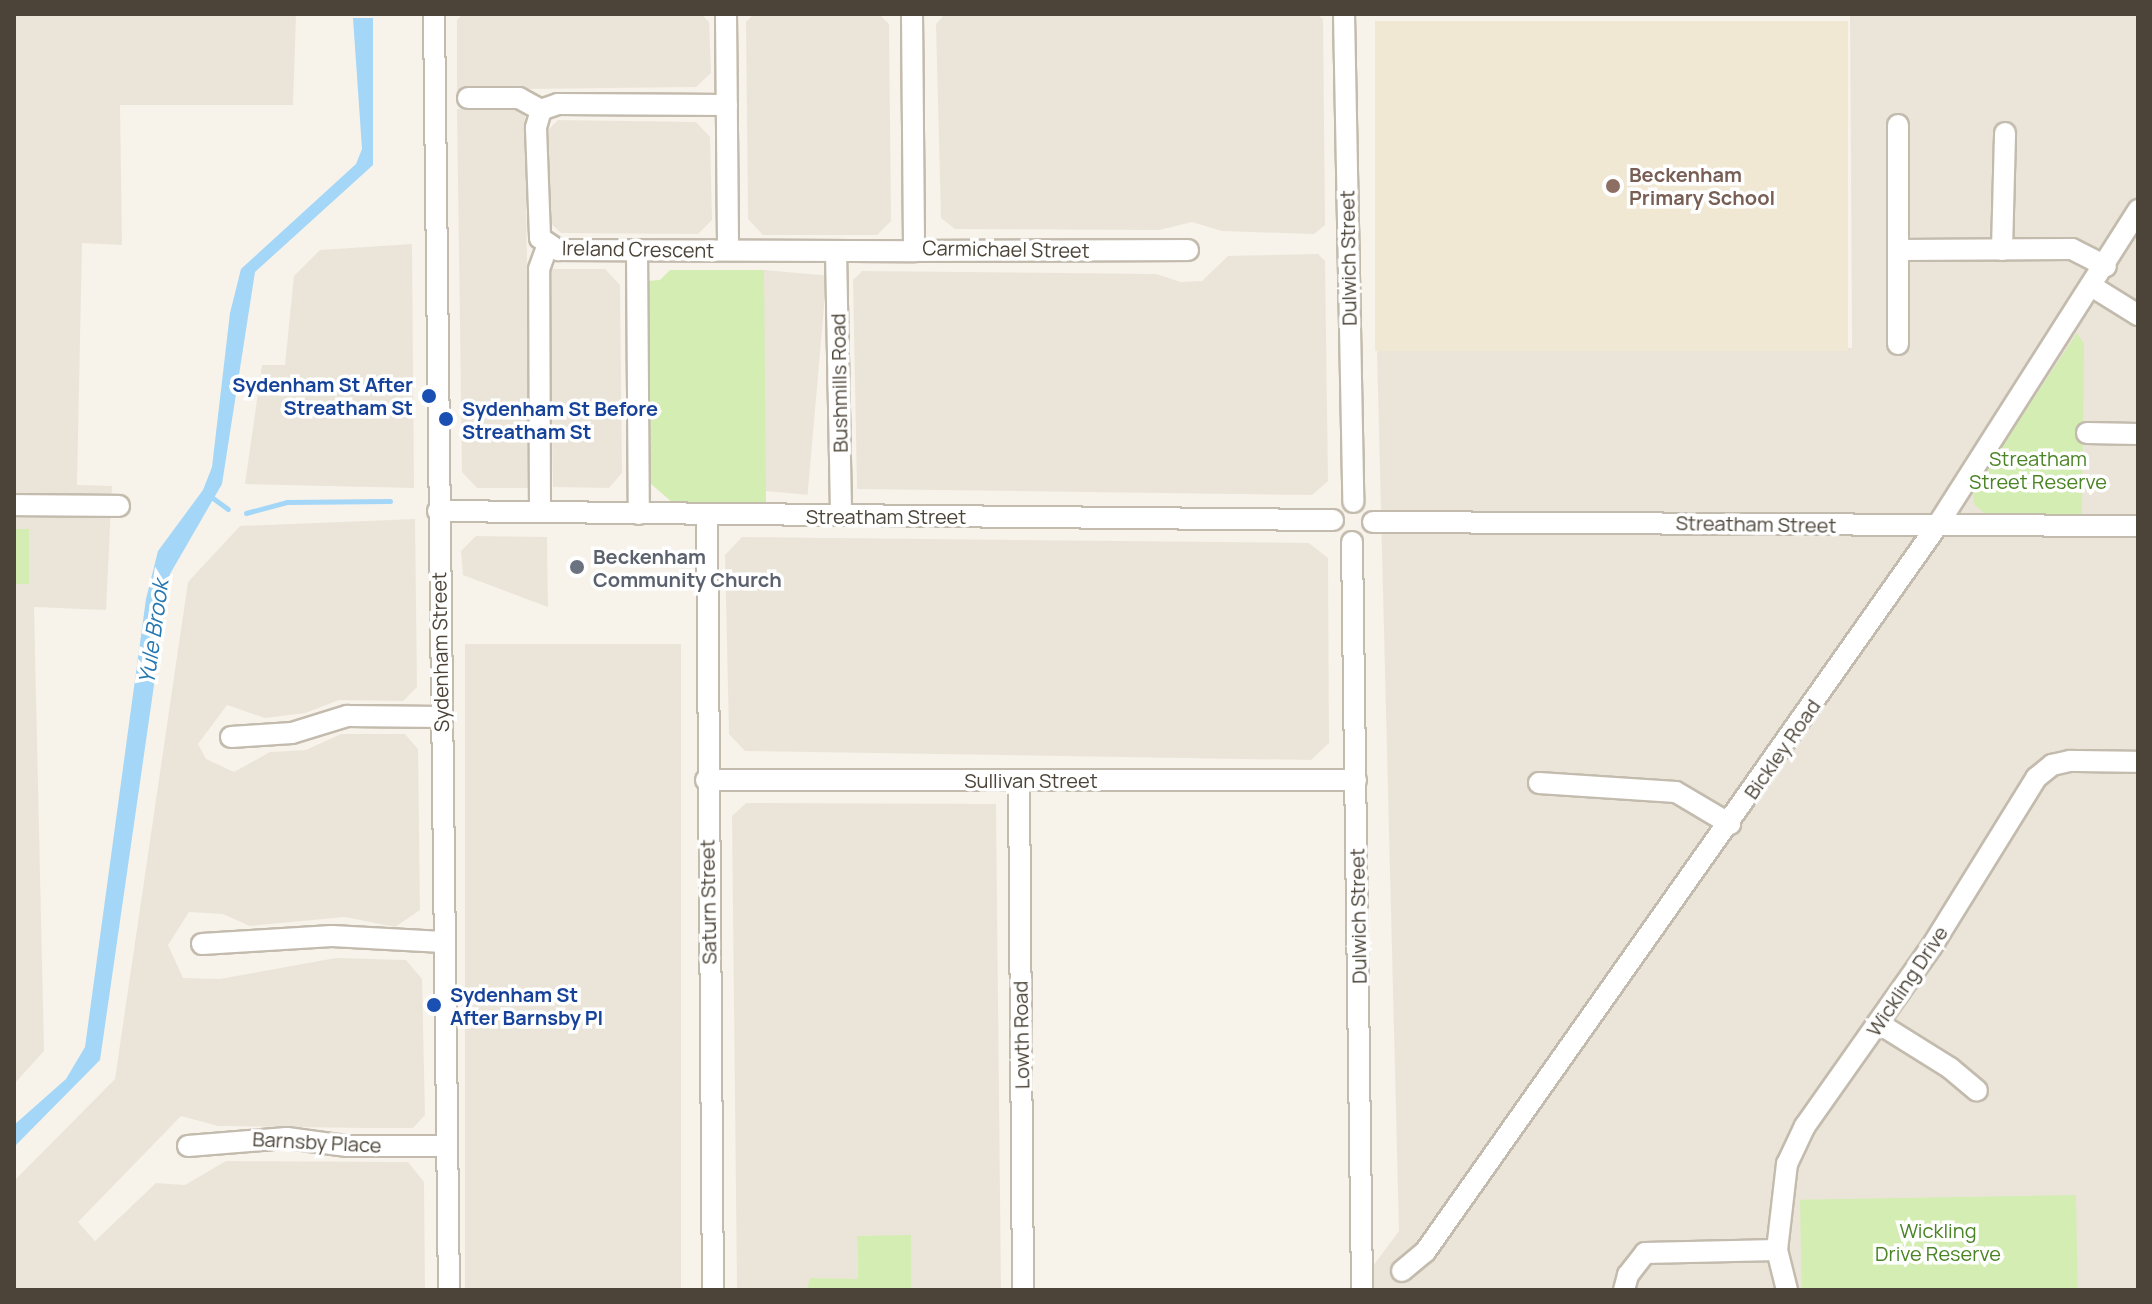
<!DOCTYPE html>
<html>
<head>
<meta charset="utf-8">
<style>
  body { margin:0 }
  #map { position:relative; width:2152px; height:1304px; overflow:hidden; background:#f7f3eb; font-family:Manrope,sans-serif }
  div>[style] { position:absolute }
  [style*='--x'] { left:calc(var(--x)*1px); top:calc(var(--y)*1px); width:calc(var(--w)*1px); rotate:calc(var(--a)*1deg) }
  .residential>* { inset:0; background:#ebe5d9; transform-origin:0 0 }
  .education>* { inset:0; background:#f1e8d4; transform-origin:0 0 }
  .green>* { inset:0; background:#d3edb2; transform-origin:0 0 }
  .water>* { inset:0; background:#a4d6f7 }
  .stream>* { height:5px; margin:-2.5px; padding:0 2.5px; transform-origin:2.5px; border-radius:2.5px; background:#a4d6f7 }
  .roads { filter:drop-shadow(2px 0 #c3bbad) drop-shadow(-2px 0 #c3bbad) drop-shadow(0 2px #c3bbad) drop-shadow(0 -2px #c3bbad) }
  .minor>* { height:20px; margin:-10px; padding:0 10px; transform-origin:10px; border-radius:10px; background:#fff }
  .dots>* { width:22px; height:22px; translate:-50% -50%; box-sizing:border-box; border:4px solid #fff; border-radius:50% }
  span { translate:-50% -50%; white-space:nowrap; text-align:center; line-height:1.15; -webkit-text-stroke:7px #fff; paint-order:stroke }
  .education-label { font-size:20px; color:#785e54; font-weight:700 }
  .left { translate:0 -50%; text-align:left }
  .street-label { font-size:20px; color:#4c4438 }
  .transit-label { font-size:20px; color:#164399; font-weight:700 }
  .right { translate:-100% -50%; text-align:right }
  .park-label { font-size:20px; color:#4a8425 }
  .worship-label { font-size:20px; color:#5b616d; font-weight:700 }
  .water-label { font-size:22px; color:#2477b1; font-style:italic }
  .frame { position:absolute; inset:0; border:16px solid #4c4438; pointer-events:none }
</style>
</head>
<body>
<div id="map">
  <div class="residential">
    <i style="clip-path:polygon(14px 14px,296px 15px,293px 105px,120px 105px,122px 245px,82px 243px,77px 485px,112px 486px,106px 610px,34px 607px,44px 1051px,14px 1084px)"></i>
    <i style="clip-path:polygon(463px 14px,701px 14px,709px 22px,711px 73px,696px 87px,457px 90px,457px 20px)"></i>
    <i style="clip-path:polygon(754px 14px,879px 14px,889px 24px,891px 221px,877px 235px,763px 235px,748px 219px,746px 22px)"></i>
    <i style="clip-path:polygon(945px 14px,1316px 14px,1323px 19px,1325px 225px,1314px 234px,1222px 231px,1192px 222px,1159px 230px,955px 229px,941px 218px,936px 24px)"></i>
    <i style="clip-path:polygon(1850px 14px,2138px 14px,2138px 1290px,1355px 1290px,1399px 1231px,1377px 351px,1852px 348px)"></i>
    <i style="clip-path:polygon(457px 109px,525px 110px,530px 488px,477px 488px,462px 472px)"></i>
    <i style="clip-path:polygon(558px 120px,696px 122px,710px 137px,712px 220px,698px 234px,561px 233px,545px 218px,544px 134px)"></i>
    <i style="clip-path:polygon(412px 244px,414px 488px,245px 484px,262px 365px,285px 365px,294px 276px,320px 250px)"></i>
    <i style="clip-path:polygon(1318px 254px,1325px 261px,1328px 481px,1312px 495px,857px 489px,853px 280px,862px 271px,1156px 274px,1181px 282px,1202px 281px,1228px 256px)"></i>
    <i style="clip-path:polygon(549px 269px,605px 269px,620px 285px,622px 473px,609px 488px,553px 487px)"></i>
    <i style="left:764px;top:270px;width:63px;height:220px;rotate:5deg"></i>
    <i style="clip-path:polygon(415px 519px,417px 687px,403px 701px,339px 700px,305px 713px,265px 718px,227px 705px,198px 744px,206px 759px,234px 772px,270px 752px,306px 750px,341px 734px,405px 734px,418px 749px,420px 910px,395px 927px,345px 917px,250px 926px,223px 914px,189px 912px,168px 945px,183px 978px,220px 979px,336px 958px,406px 960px,422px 979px,425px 1115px,413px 1128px,365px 1128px,218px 1126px,181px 1116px,78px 1222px,95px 1241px,156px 1183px,185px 1185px,226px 1161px,408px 1162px,424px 1182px,425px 1290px,14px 1290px,14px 1181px,115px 1079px,188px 582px,240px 526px)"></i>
    <i style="clip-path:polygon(476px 536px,547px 537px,548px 607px,463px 575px,461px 551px)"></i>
    <i style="clip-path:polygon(742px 537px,1309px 543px,1328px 558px,1329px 743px,1311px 760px,745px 751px,729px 734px,725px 555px)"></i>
    <i style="left:465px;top:644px;width:216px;height:646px"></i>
    <i style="clip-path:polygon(746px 803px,996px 804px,1001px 1290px,911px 1290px,911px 1235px,857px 1237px,858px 1280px,811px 1278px,807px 1290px,737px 1290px,732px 816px)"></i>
  </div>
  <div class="education">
    <i style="left:1375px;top:21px;width:473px;height:330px"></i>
  </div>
  <div class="green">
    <i style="clip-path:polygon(670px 270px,764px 270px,766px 503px,673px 503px,650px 483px,647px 281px,660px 280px)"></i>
    <i style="clip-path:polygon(2077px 333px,2084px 344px,2082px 515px,1985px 514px,1974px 504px,1973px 490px)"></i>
    <i style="left:14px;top:529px;width:15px;height:55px"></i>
    <i style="left:2076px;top:1195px;width:95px;height:276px;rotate:89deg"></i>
    <i style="clip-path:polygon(911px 1235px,911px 1290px,807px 1290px,810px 1278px,858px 1279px,857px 1236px)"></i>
  </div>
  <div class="water">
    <i style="clip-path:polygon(353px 18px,373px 18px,373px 165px,255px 272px,222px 484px,170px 574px,100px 1060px,14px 1147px,14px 1125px,66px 1079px,85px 1047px,146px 599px,158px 551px,203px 490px,212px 467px,230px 313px,241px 269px,356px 164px,362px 149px)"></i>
  </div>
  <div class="stream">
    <i style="--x:210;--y:496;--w:22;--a:36"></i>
    <i style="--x:246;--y:513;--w:42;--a:-15"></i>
    <i style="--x:287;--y:502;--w:103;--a:-0.6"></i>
  </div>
  <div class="roads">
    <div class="minor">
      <i style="--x:434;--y:14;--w:1276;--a:89.33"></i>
      <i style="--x:726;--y:14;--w:236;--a:89.5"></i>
      <i style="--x:912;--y:14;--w:237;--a:89.5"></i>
      <i style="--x:914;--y:251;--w:274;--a:-0.2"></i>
      <i style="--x:1344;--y:14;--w:488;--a:88.9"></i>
      <i style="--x:468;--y:98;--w:51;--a:0"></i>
      <i style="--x:519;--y:98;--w:25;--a:29"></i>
      <i style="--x:727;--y:105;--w:169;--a:-179.7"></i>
      <i style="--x:558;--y:104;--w:18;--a:161"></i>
      <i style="--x:541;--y:110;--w:19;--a:106"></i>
      <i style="--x:536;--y:128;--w:110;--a:87.9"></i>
      <i style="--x:540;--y:238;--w:22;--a:34"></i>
      <i style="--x:558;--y:250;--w:356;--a:0.2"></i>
      <i style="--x:637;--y:250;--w:264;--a:89.6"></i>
      <i style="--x:1898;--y:250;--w:174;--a:-0.3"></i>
      <i style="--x:2072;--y:249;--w:38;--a:27"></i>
      <i style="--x:2002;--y:250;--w:117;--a:-88.5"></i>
      <i style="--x:836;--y:251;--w:264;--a:88.9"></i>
      <i style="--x:2093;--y:287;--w:53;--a:31.9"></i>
      <i style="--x:1898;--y:344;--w:219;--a:-90"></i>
      <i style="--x:2087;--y:433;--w:51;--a:1.1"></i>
      <i style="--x:14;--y:505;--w:105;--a:0.5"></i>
      <i style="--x:438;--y:511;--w:895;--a:0.58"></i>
      <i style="--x:540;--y:512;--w:243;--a:-90.2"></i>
      <i style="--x:539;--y:269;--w:23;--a:-70"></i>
      <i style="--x:707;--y:515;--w:775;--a:89.56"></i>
      <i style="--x:1373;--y:522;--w:765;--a:0.3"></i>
      <i style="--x:1352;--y:542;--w:748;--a:89.23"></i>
      <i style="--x:231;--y:737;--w:61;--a:-3.8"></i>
      <i style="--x:292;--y:733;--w:58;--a:-17.2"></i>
      <i style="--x:347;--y:716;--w:94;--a:0.6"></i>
      <i style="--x:706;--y:780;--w:650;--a:0"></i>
      <i style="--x:1019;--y:780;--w:510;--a:89.55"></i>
      <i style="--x:1539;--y:783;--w:137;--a:3.8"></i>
      <i style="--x:1676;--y:792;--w:63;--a:30.7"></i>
      <i style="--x:202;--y:944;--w:130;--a:-3.5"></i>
      <i style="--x:332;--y:936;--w:111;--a:3.1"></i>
      <i style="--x:1878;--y:1023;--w:85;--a:32"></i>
      <i style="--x:1950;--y:1068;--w:35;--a:40"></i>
      <i style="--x:188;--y:1146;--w:99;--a:-4.6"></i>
      <i style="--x:287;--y:1138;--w:61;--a:7.6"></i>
      <i style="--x:347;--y:1146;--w:100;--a:0"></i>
      <i style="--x:1402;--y:1271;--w:30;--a:-40"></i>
      <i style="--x:1425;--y:1252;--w:888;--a:-54.81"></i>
      <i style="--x:1937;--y:526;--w:375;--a:-57.5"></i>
      <i style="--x:1624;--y:1290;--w:16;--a:-75"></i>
      <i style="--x:1628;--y:1275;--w:28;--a:-52"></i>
      <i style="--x:1645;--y:1253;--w:132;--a:-1.3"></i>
      <i style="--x:1787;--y:1290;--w:41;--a:-104"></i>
      <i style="--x:1777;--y:1250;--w:87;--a:-83.4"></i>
      <i style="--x:1787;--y:1164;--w:42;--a:-64.7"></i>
      <i style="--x:1805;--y:1126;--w:220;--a:-54.8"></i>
      <i style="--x:1932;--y:946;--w:198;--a:-58.2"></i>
      <i style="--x:2036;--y:778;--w:21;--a:-39"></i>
      <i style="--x:2052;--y:765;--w:18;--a:-13"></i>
      <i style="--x:2070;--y:761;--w:68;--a:0.8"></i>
    </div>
  </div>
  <div class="dots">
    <i style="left:1613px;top:186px;background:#8d6e63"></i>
    <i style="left:429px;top:396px;background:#1a4fb4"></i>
    <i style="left:446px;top:419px;background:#1a4fb4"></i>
    <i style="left:577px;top:567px;background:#6b7280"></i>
    <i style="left:434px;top:1005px;background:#1a4fb4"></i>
  </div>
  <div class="education-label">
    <span class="left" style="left:1629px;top:186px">Beckenham<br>Primary School</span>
  </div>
  <div class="street-label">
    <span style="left:638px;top:249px;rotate:1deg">Ireland Crescent</span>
    <span style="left:1006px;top:249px;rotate:1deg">Carmichael Street</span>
    <span style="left:1348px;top:258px;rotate:-91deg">Dulwich Street</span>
    <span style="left:839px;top:383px;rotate:-91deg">Bushmills Road</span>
    <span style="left:886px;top:516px">Streatham Street</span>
    <span style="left:1756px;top:524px;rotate:1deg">Streatham Street</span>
    <span style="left:440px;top:652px;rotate:-91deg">Sydenham Street</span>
    <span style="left:1782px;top:749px;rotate:-55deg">Bickley Road</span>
    <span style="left:1031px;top:780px">Sullivan Street</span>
    <span style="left:708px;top:902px;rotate:-91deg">Saturn Street</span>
    <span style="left:1358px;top:916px;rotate:-91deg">Dulwich Street</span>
    <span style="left:1907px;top:981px;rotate:-56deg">Wickling Drive</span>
    <span style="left:1021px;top:1035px;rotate:-91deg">Lowth Road</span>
    <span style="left:317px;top:1142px;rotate:3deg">Barnsby Place</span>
  </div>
  <div class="transit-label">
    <span class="right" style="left:413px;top:396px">Sydenham St After<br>Streatham St</span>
    <span class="left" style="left:462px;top:420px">Sydenham St Before<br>Streatham St</span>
    <span class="left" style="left:450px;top:1006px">Sydenham St<br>After Barnsby Pl</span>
  </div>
  <div class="park-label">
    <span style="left:2038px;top:470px">Streatham<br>Street Reserve</span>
    <span style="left:1938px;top:1242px">Wickling<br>Drive Reserve</span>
  </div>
  <div class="worship-label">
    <span class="left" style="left:593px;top:568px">Beckenham<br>Community Church</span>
  </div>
  <div class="water-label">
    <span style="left:154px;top:632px;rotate:-82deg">Yule Brook</span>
  </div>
  <div class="frame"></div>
</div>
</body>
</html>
